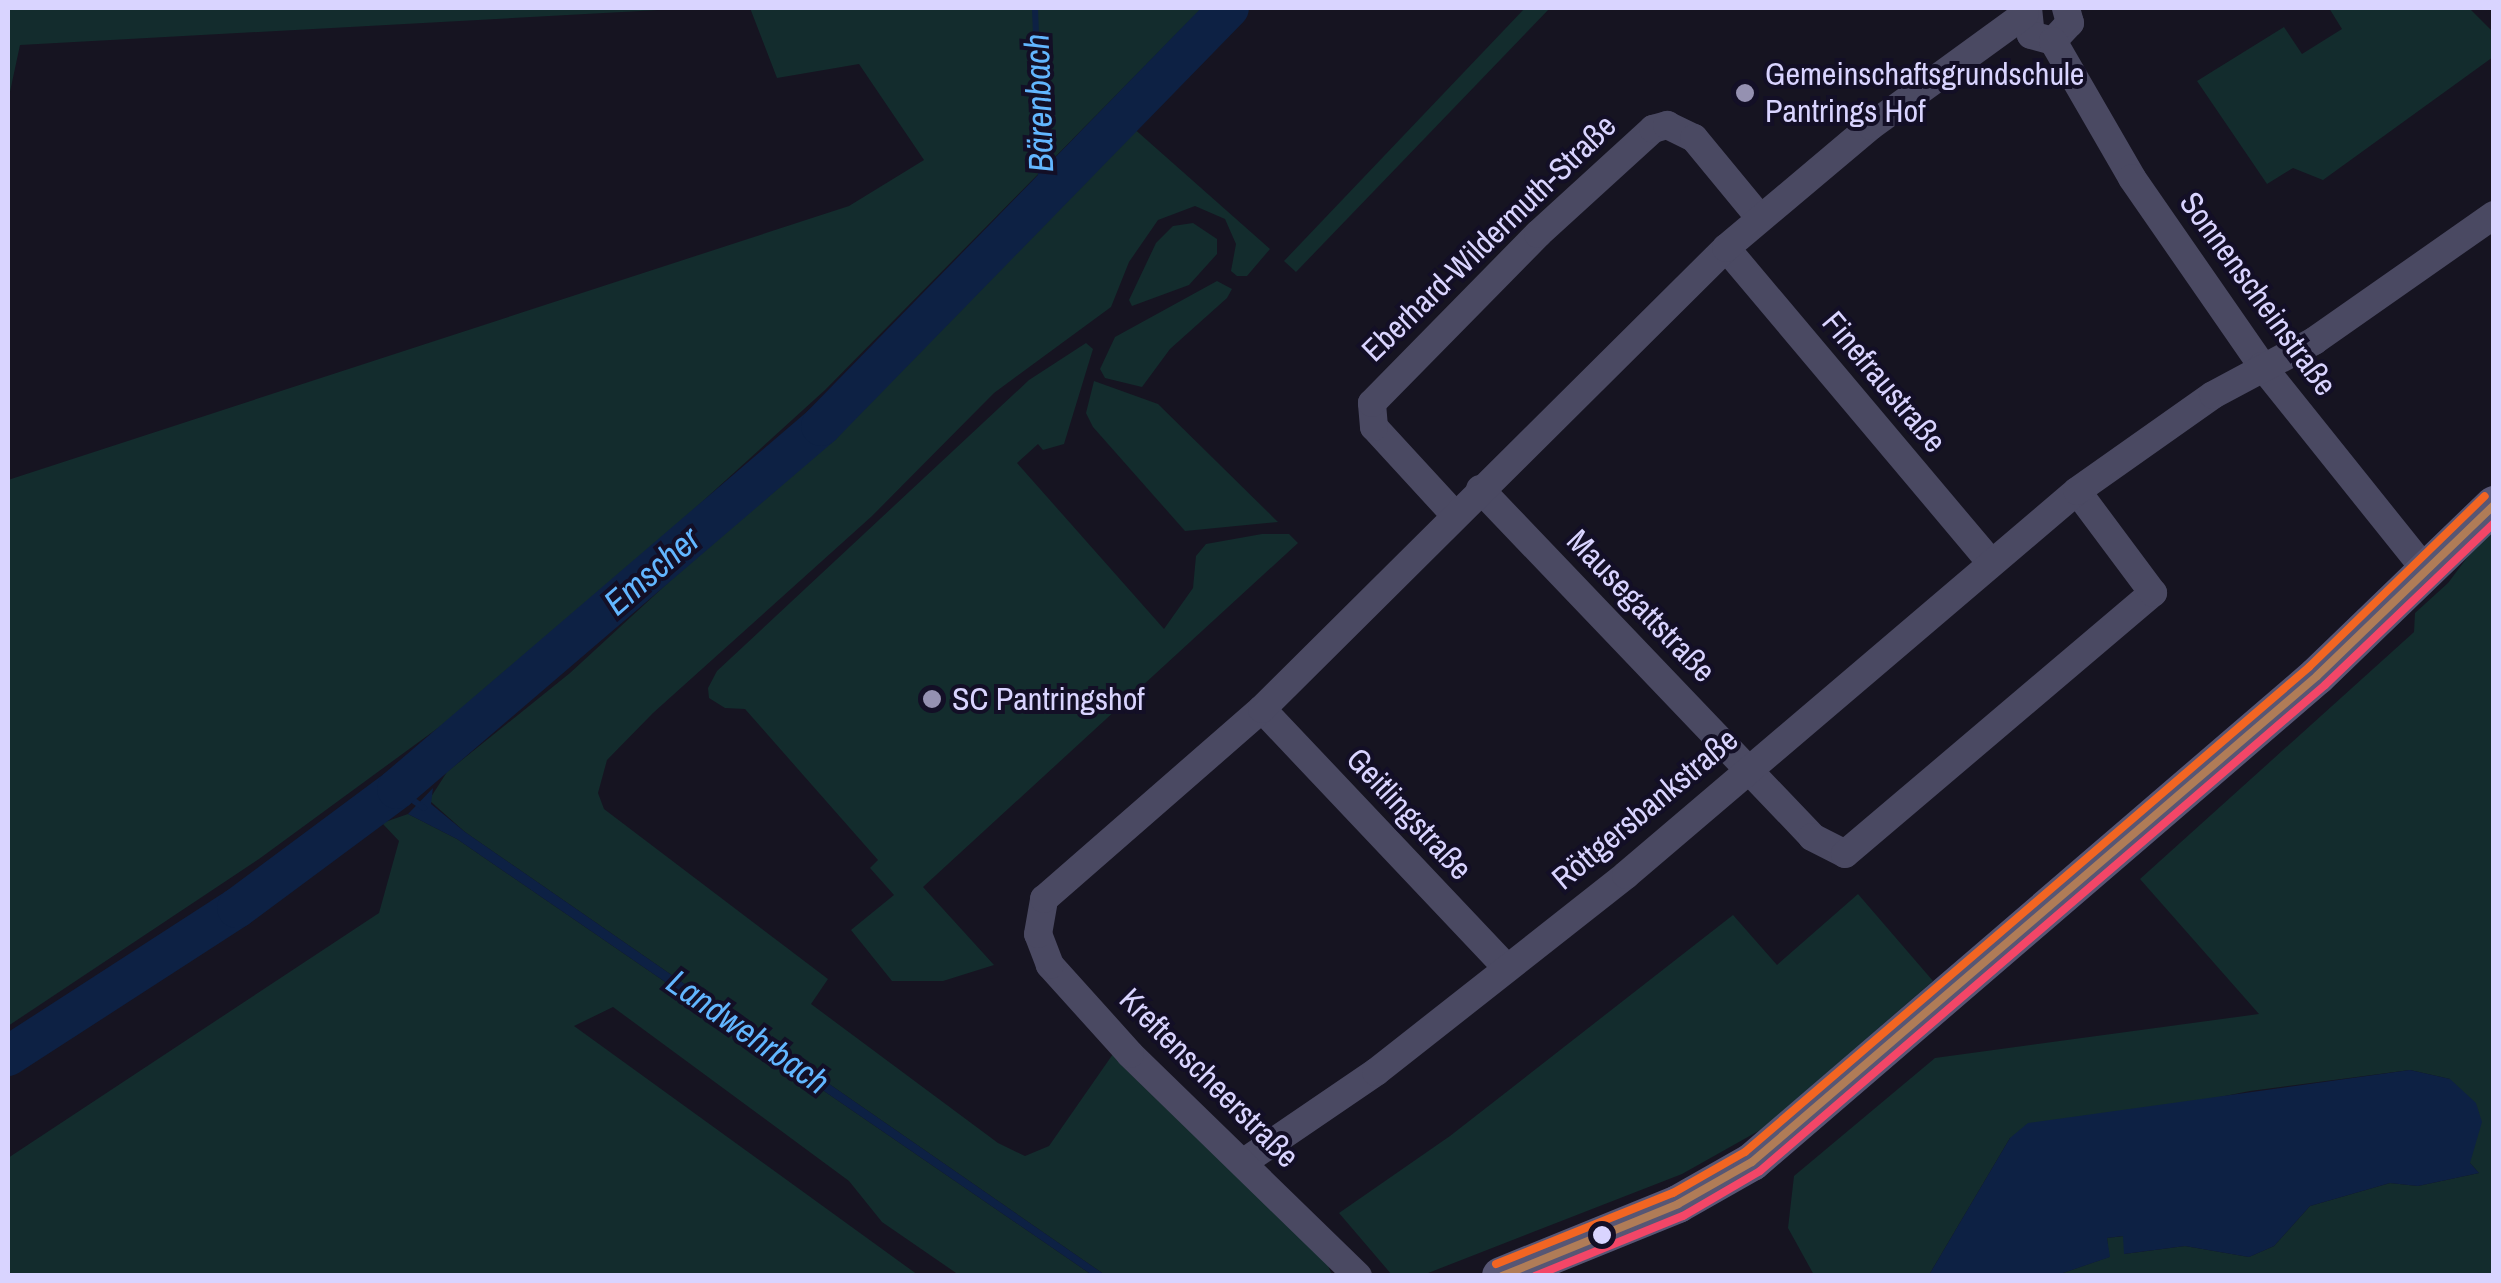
<!DOCTYPE html>
<html>
<head>
<meta charset="utf-8">
<style>
  body { margin:0 }
  #map { position:relative; width:2501px; height:1283px; overflow:hidden; background:#161421; font-family:"Archivo Narrow",sans-serif }
  div>[style] { position:absolute }
  [style*='--x'] { left:calc(var(--x)*1px); top:calc(var(--y)*1px); width:calc(var(--w)*1px); rotate:calc(var(--a)*1deg) }
  .green>* { inset:0; background:#132c2d }
  .water>* { inset:0; background:#0d2144 }
  .stream>* { height:6px; margin:-3px; padding:0 3px; transform-origin:3px; border-radius:3px; background:#0d2144 }
  .river>* { height:40px; margin:-20px; padding:0 20px; transform-origin:20px; border-radius:20px; background:#0d2144 }
  .street>* { height:28px; margin:-14px; padding:0 14px; transform-origin:14px; border-radius:14px; background:#4a4962 }
  .secondary>* { height:38px; margin:-19px; padding:0 19px; transform-origin:19px; border-radius:19px; background:#575674 }
  .bus-1>* { height:8px; margin:-4px; padding:0 4px; transform-origin:4px; border-radius:4px; background:#b07c57 }
  .bus-2>* { height:8px; margin:-4px; padding:0 4px; transform-origin:4px; border-radius:4px; background:#f34667 }
  .bus-3>* { height:8px; margin:-4px; padding:0 4px; transform-origin:4px; border-radius:4px; background:#f26522 }
  .dots>* { width:28px; height:28px; translate:-50% -50%; box-sizing:border-box; border:5px solid #130f26; border-radius:50% }
  span { translate:-50% -50%; white-space:nowrap; text-align:center; line-height:1.15; -webkit-text-stroke:8px #130f26; paint-order:stroke }
  .poi-label { font-size:32px; color:#d9d4ff }
  .left { translate:0 -50%; text-align:left }
  .street-label { font-size:32px; color:#d9d4ff }
  .water-label { font-size:35px; color:#62b6ff; font-style:italic }
  .frame { position:absolute; inset:0; border:10px solid #d9d4ff; pointer-events:none }
</style>
</head>
<body>
<div id="map">
  <div class="green">
    <i style="clip-path:polygon(8px 8px,695px 8px,20px 45px,8px 101px)"></i>
    <i style="clip-path:polygon(750px 8px,1202px 8px,825px 390px,517px 670px,259px 859px,8px 1026px,8px 480px,849px 206px,924px 160px,859px 64px,777px 78px)"></i>
    <i style="clip-path:polygon(1525px 8px,1550px 8px,1296px 272px,1284px 261px)"></i>
    <i style="clip-path:polygon(2329px 8px,2469px 8px,2493px 32px,2493px 57px,2323px 180px,2293px 168px,2267px 184px,2197px 81px,2284px 27px,2302px 54px,2342px 29px)"></i>
    <i style="clip-path:polygon(1131px 126px,1270px 249px,1247px 276px,1237px 276px,1231px 271px,1236px 244px,1225px 219px,1195px 206px,1158px 220px,1129px 262px,1111px 307px,994px 393px,872px 516px,653px 713px,607px 760px,598px 793px,604px 809px,828px 979px,811px 1004px,998px 1143px,1025px 1156px,1049px 1146px,1113px 1054px,1326px 1261px,1332px 1275px,1105px 1275px,465px 832px,429px 800px,447px 772px,570px 673px,820px 443px)"></i>
    <i style="clip-path:polygon(1193px 223px,1217px 239px,1217px 254px,1189px 285px,1132px 306px,1129px 300px,1156px 243px,1173px 226px)"></i>
    <i style="clip-path:polygon(1217px 281px,1232px 289px,1227px 298px,1170px 349px,1142px 387px,1105px 378px,1100px 369px,1115px 337px)"></i>
    <i style="clip-path:polygon(1086px 343px,1093px 349px,1064px 444px,1043px 450px,1038px 444px,1017px 463px,1164px 629px,1193px 588px,1196px 556px,1206px 544px,1262px 534px,1289px 534px,1298px 543px,923px 887px,994px 965px,943px 981px,892px 981px,851px 930px,894px 895px,870px 868px,878px 860px,745px 709px,725px 708px,709px 698px,708px 688px,717px 671px,1029px 380px)"></i>
    <i style="clip-path:polygon(1094px 381px,1158px 404px,1278px 522px,1185px 531px,1093px 427px,1086px 413px)"></i>
    <i style="clip-path:polygon(2493px 523px,2493px 1275px,2057px 1275px,2109px 1257px,2107px 1238px,2124px 1236px,2124px 1254px,2185px 1246px,2249px 1257px,2274px 1246px,2310px 1206px,2390px 1183px,2418px 1186px,2479px 1173px,2470px 1163px,2450px 1079px,2410px 1070px,2250px 1091px,2010px 1138px,1929px 1275px,1814px 1275px,1788px 1228px,1794px 1176px,1935px 1058px,2259px 1014px,2140px 879px,2414px 632px,2415px 613px,2448px 583px)"></i>
    <i style="clip-path:polygon(408px 814px,457px 839px,1092px 1275px,959px 1275px,882px 1222px,849px 1181px,613px 1007px,574px 1026px,918px 1275px,8px 1276px,8px 1158px,379px 913px,399px 841px,382px 823px)"></i>
    <i style="clip-path:polygon(1858px 894px,1933px 981px,1762px 1129px,1682px 1174px,1423px 1275px,1392px 1275px,1339px 1213px,1450px 1136px,1733px 915px,1777px 965px)"></i>
  </div>
  <div class="water">
    <i style="clip-path:polygon(433px 788px,431px 804px,465px 832px,1105px 1275px,1092px 1275px,457px 839px,408px 814px)"></i>
    <i style="clip-path:polygon(2410px 1070px,2450px 1079px,2476px 1103px,2482px 1122px,2470px 1163px,2479px 1173px,2418px 1186px,2390px 1183px,2310px 1206px,2274px 1246px,2249px 1257px,2185px 1246px,2124px 1254px,2123px 1236px,2107px 1238px,2110px 1257px,2057px 1275px,1929px 1275px,2010px 1138px,2028px 1123px)"></i>
  </div>
  <div class="stream">
    <i style="--x:1035;--y:8;--w:191;--a:87.9"></i>
    <i style="--x:397;--y:789;--w:33;--a:35"></i>
  </div>
  <div class="river">
    <i style="--x:8;--y:1056;--w:273;--a:-32.9"></i>
    <i style="--x:237;--y:908;--w:199;--a:-36.6"></i>
    <i style="--x:397;--y:789;--w:558;--a:-40.57"></i>
    <i style="--x:821;--y:426;--w:584;--a:-45.69"></i>
  </div>
  <div class="street">
    <i style="--x:2028;--y:8;--w:27;--a:84"></i>
    <i style="--x:2031;--y:35;--w:23;--a:15"></i>
    <i style="--x:2053;--y:41;--w:25;--a:-47"></i>
    <i style="--x:2070;--y:23;--w:16;--a:-105"></i>
    <i style="--x:2053;--y:41;--w:158;--a:60"></i>
    <i style="--x:2132;--y:178;--w:229;--a:55.3"></i>
    <i style="--x:2262;--y:366;--w:264;--a:51.3"></i>
    <i style="--x:1726;--y:248;--w:410;--a:49.9"></i>
    <i style="--x:1480;--y:489;--w:481;--a:46.3"></i>
    <i style="--x:1812;--y:837;--w:37;--a:27"></i>
    <i style="--x:1845;--y:854;--w:404;--a:-40.3"></i>
    <i style="--x:2153;--y:593;--w:127;--a:-126.7"></i>
    <i style="--x:1454;--y:514;--w:118;--a:-132.6"></i>
    <i style="--x:1374;--y:427;--w:24;--a:-95"></i>
    <i style="--x:1372;--y:403;--w:237;--a:-45.5"></i>
    <i style="--x:1538;--y:234;--w:156;--a:-42.4"></i>
    <i style="--x:1653;--y:129;--w:15;--a:-16"></i>
    <i style="--x:1667;--y:125;--w:30;--a:26"></i>
    <i style="--x:1694;--y:138;--w:104;--a:50.5"></i>
    <i style="--x:1262;--y:709;--w:355;--a:46.6"></i>
    <i style="--x:1244;--y:1162;--w:160;--a:-34.3"></i>
    <i style="--x:1376;--y:1072;--w:318;--a:-38.2"></i>
    <i style="--x:1626;--y:875;--w:592;--a:-40.41"></i>
    <i style="--x:2077;--y:491;--w:166;--a:-35.2"></i>
    <i style="--x:2213;--y:395;--w:115;--a:-28.1"></i>
    <i style="--x:2314;--y:341;--w:220;--a:-35"></i>
    <i style="--x:1358;--y:1276;--w:318;--a:-135.8"></i>
    <i style="--x:1130;--y:1054;--w:120;--a:-132"></i>
    <i style="--x:1050;--y:965;--w:33;--a:-111"></i>
    <i style="--x:1038;--y:934;--w:36;--a:-80"></i>
    <i style="--x:1044;--y:899;--w:289;--a:-41.1"></i>
    <i style="--x:1262;--y:709;--w:654;--a:-44.81"></i>
    <i style="--x:1726;--y:248;--w:189;--a:-40.1"></i>
    <i style="--x:1871;--y:126;--w:190;--a:-36"></i>
  </div>
  <div class="secondary">
    <i style="--x:1501;--y:1276;--w:191;--a:-22.1"></i>
    <i style="--x:1678;--y:1204;--w:85;--a:-29.6"></i>
    <i style="--x:1752;--y:1162;--w:745;--a:-40.7"></i>
    <i style="--x:2317;--y:676;--w:246;--a:-44"></i>
  </div>
  <div class="bus-1">
    <i style="--x:1502;--y:1276;--w:190;--a:-22.2"></i>
    <i style="--x:1678;--y:1204;--w:85;--a:-29.6"></i>
    <i style="--x:1752;--y:1162;--w:745;--a:-40.7"></i>
    <i style="--x:2317;--y:676;--w:246;--a:-44"></i>
  </div>
  <div class="bus-2">
    <i style="--x:1535;--y:1276;--w:160;--a:-22.1"></i>
    <i style="--x:1683;--y:1216;--w:89;--a:-30.3"></i>
    <i style="--x:1760;--y:1171;--w:745;--a:-40.7"></i>
    <i style="--x:2325;--y:685;--w:234;--a:-43.8"></i>
  </div>
  <div class="bus-3">
    <i style="--x:1496;--y:1264;--w:191;--a:-21.9"></i>
    <i style="--x:1673;--y:1193;--w:83;--a:-29.7"></i>
    <i style="--x:1745;--y:1152;--w:744;--a:-40.69"></i>
    <i style="--x:2309;--y:667;--w:245;--a:-44.2"></i>
  </div>
  <div class="dots">
    <i style="left:1745px;top:93px;background:#9591b1"></i>
    <i style="left:932px;top:699px;background:#9591b1"></i>
    <i style="left:1602px;top:1235px;background:#d9d4ff"></i>
  </div>
  <div class="poi-label">
    <span class="left" style="left:1765px;top:93px">Gemeinschaftsgrundschule<br>Pantrings Hof</span>
    <span class="left" style="left:952px;top:699px">SC Pantringshof</span>
  </div>
  <div class="street-label">
    <span style="left:1489px;top:238px;rotate:-44deg">Eberhard-Wildermuth-Straße</span>
    <span style="left:2258px;top:294px;rotate:54deg">Sonnenscheinstraße</span>
    <span style="left:1884px;top:382px;rotate:50deg">Finefraustraße</span>
    <span style="left:1641px;top:606px;rotate:46deg">Mausegattstraße</span>
    <span style="left:1645px;top:809px;rotate:-40deg">Röttgersbankstraße</span>
    <span style="left:1409px;top:814px;rotate:47deg">Geitlingstraße</span>
    <span style="left:1209px;top:1078px;rotate:45deg">Kreftenscheerstraße</span>
  </div>
  <div class="water-label">
    <span style="left:1039px;top:103px;rotate:-92deg">Bärenbach</span>
    <span style="left:652px;top:571px;rotate:-41deg">Emscher</span>
    <span style="left:748px;top:1032px;rotate:35deg">Landwehrbach</span>
  </div>
  <div class="frame"></div>
</div>
</body>
</html>
